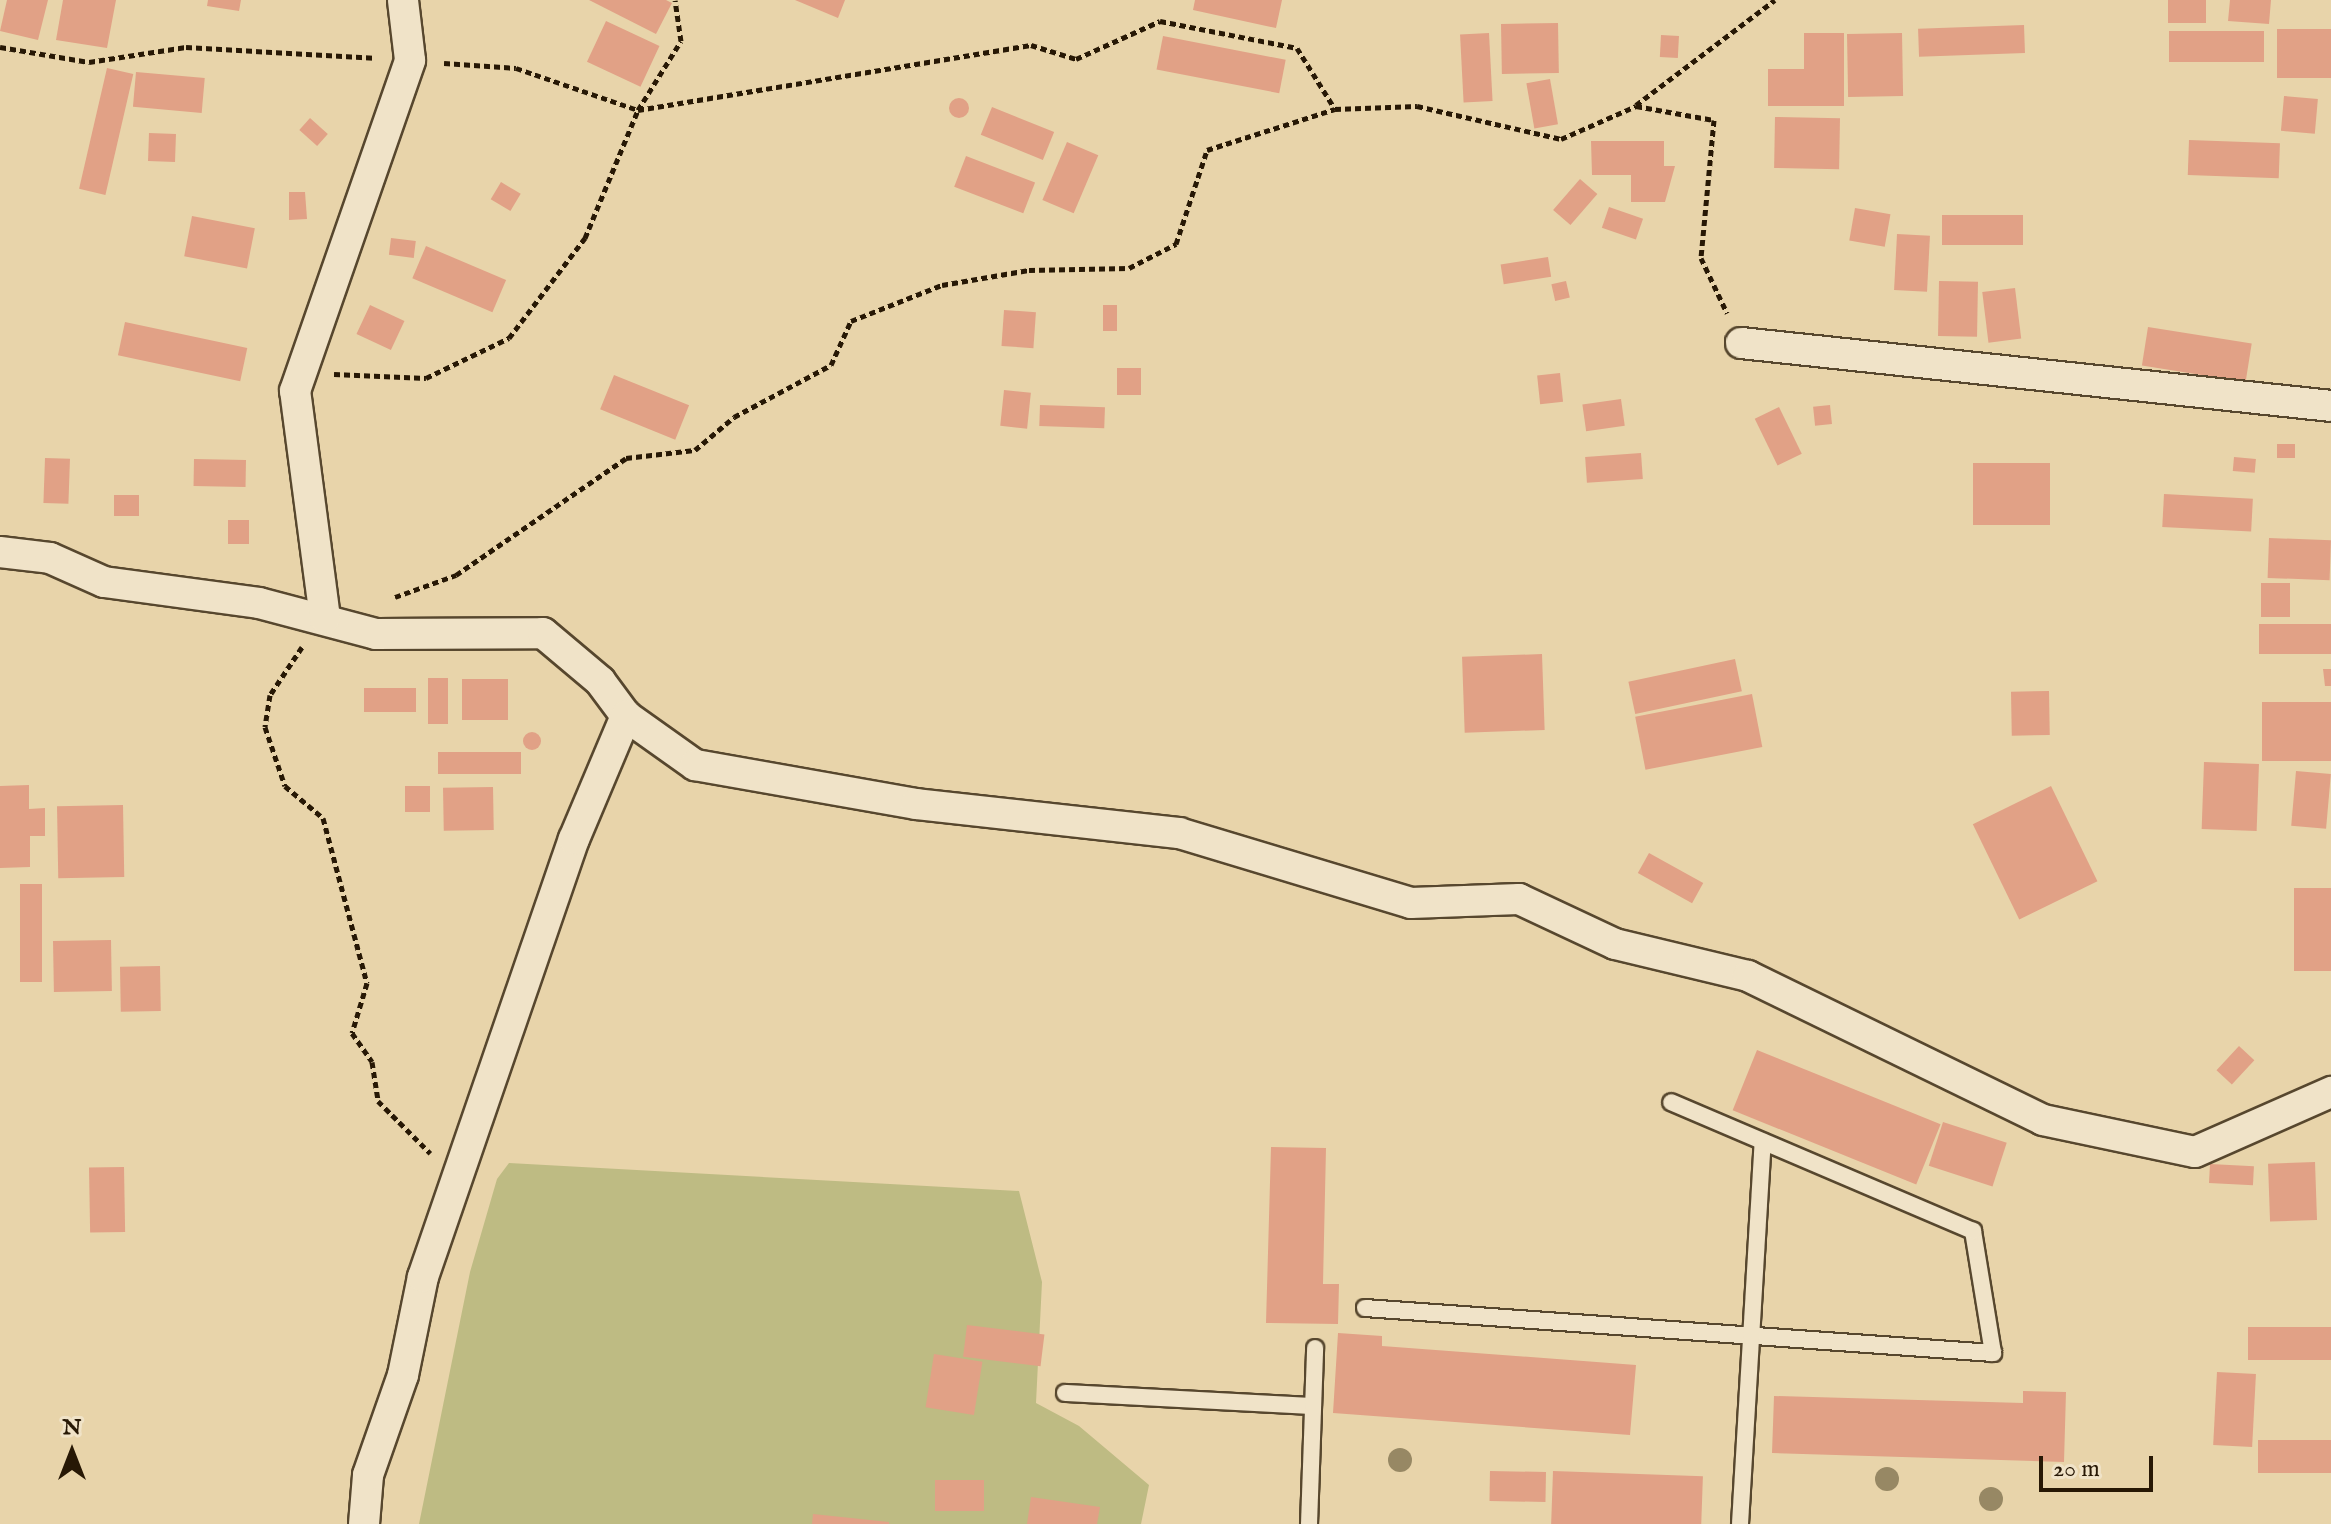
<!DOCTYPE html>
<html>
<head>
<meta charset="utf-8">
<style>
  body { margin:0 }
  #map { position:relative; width:2331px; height:1524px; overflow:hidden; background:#e8d4aa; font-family:"IM FELL English",serif }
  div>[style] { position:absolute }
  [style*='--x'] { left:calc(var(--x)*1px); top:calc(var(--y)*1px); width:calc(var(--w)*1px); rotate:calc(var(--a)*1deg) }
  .green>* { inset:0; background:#bebb83 }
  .building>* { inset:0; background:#e1a186; transform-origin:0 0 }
  .round { border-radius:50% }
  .path>* { height:5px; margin-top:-2.5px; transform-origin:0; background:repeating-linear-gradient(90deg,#271805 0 6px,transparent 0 10px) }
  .roads { filter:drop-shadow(2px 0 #57472e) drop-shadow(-2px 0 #57472e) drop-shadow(0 2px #57472e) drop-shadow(0 -2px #57472e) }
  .lane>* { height:16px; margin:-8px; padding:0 8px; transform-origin:8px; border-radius:8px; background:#f0e3c8 }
  .street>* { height:30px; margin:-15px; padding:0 15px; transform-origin:15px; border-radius:15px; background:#f0e3c8 }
  .trees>* { width:24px; height:24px; margin:-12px; border-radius:50%; background:#978864 }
  span { translate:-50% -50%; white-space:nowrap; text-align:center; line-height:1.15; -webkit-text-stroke:6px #f0e3c8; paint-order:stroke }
  .north { position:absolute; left:32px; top:1412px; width:80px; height:80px; -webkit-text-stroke:6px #f0e3c8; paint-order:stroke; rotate:0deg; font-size:22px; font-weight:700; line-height:32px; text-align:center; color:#271805 }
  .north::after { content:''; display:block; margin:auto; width:28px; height:36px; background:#271805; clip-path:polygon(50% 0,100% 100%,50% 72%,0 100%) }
  .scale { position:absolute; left:2039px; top:1456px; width:114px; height:36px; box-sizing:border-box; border:4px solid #271805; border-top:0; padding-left:10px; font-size:24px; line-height:28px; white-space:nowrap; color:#271805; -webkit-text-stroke:6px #f0e3c8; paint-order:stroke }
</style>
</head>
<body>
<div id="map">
  <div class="green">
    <i style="clip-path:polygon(509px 1163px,1019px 1191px,1042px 1282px,1036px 1403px,1079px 1426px,1149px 1485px,1141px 1524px,419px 1524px,470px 1272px,497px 1179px)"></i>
  </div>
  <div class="building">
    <i style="clip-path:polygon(7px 0,48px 0,38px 40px,0 31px)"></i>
    <i style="clip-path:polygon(63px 0,116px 0,107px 48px,56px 40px)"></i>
    <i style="clip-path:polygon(208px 0,241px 0,239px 11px,207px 6px)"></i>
    <i style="clip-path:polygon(589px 0,666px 0,672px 3px,656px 34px)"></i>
    <i style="clip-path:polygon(795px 0,845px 0,838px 18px)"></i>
    <i style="clip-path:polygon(1195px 0,1282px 0,1276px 28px,1193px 10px)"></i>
    <i style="left:2168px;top:0;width:38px;height:23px"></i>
    <i style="clip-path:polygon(2230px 0,2271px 0,2269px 24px,2228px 21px)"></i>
    <i style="left:606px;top:21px;width:59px;height:45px;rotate:25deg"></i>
    <i style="left:1558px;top:23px;width:50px;height:57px;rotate:89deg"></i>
    <i style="left:2024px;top:25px;width:28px;height:106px;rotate:88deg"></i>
    <i style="left:2331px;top:29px;width:49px;height:54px;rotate:90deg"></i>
    <i style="left:2264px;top:31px;width:31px;height:95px;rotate:90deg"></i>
    <i style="left:1489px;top:33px;width:68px;height:29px;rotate:87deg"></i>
    <i style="clip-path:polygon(1804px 33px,1844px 33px,1844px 106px,1768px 106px,1768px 69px,1804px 69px)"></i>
    <i style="left:1902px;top:33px;width:63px;height:55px;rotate:89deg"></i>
    <i style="left:1661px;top:35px;width:18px;height:22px;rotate:3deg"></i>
    <i style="left:1163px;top:36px;width:125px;height:34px;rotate:11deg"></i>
    <i style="left:107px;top:68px;width:27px;height:124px;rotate:13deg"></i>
    <i style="left:136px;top:72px;width:69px;height:35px;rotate:5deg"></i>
    <i style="left:1550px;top:79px;width:46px;height:24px;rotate:80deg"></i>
    <i style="left:2284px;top:96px;width:34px;height:35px;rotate:5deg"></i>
    <i class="round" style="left:949px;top:98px;width:20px;height:20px"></i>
    <i style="left:992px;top:107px;width:67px;height:30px;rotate:22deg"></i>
    <i style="left:1775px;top:117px;width:65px;height:51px;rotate:1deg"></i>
    <i style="left:310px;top:118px;width:24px;height:16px;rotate:42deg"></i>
    <i style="left:149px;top:133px;width:27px;height:28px;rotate:2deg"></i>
    <i style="left:2189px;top:140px;width:91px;height:35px;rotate:2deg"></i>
    <i style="clip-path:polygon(1591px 141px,1664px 141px,1664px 166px,1675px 166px,1665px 202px,1631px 202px,1631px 175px,1592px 175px)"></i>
    <i style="left:1067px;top:142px;width:34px;height:63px;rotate:23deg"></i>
    <i style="left:966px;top:156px;width:74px;height:33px;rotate:21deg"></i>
    <i style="left:1580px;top:179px;width:23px;height:41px;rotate:41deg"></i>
    <i style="left:501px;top:182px;width:23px;height:20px;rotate:31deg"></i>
    <i style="clip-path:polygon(289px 192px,305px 192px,307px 219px,289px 220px)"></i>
    <i style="left:1609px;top:207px;width:36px;height:22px;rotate:19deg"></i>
    <i style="left:1855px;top:208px;width:36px;height:33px;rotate:10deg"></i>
    <i style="left:1942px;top:215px;width:81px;height:30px"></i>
    <i style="left:192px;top:216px;width:64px;height:41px;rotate:11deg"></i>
    <i style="left:1897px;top:234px;width:33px;height:56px;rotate:3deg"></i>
    <i style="left:391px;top:238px;width:25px;height:17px;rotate:7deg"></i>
    <i style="left:426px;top:246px;width:87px;height:35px;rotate:23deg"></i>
    <i style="left:1548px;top:257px;width:20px;height:48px;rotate:81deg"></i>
    <i style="left:1566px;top:281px;width:17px;height:15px;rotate:77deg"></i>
    <i style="left:1939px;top:281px;width:39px;height:55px;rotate:1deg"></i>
    <i style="left:2015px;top:288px;width:51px;height:33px;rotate:83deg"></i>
    <i style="left:370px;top:305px;width:38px;height:32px;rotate:25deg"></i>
    <i style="left:1103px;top:305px;width:14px;height:26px"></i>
    <i style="left:1004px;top:310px;width:32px;height:36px;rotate:4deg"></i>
    <i style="left:125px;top:322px;width:125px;height:34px;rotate:12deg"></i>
    <i style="left:2148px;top:327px;width:105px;height:39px;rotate:9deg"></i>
    <i style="left:1117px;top:368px;width:24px;height:27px"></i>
    <i style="left:1560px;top:373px;width:29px;height:23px;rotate:84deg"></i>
    <i style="left:614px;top:375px;width:81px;height:37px;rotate:22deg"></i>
    <i style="left:1004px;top:390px;width:27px;height:36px;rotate:6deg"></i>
    <i style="left:1621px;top:399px;width:27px;height:39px;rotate:82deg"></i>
    <i style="left:1040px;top:405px;width:65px;height:21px;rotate:2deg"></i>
    <i style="left:1830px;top:405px;width:19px;height:17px;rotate:84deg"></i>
    <i style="left:1779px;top:407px;width:52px;height:27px;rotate:64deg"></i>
    <i style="left:2277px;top:444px;width:18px;height:14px"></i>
    <i style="left:1641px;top:453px;width:26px;height:56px;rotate:86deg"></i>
    <i style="left:2234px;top:457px;width:22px;height:14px;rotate:5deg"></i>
    <i style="left:45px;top:458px;width:25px;height:45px;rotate:2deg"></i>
    <i style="left:194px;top:459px;width:52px;height:27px;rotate:1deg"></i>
    <i style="left:1973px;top:463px;width:77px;height:62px"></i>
    <i style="left:2164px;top:494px;width:89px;height:33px;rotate:3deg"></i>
    <i style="left:139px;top:495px;width:21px;height:25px;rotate:90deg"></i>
    <i style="left:228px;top:520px;width:21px;height:24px"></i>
    <i style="left:2269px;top:538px;width:62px;height:40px;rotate:2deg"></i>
    <i style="left:2261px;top:583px;width:29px;height:34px"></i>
    <i style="left:2331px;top:624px;width:30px;height:72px;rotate:90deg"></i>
    <i style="left:1542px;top:654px;width:76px;height:80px;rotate:88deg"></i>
    <i style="left:1735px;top:659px;width:33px;height:109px;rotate:78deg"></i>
    <i style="clip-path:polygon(2323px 669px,2331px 669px,2331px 686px,2325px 686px)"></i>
    <i style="left:428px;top:678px;width:20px;height:46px"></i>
    <i style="left:508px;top:679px;width:41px;height:46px;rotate:90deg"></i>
    <i style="left:416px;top:688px;width:24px;height:52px;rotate:90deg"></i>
    <i style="left:2049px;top:691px;width:44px;height:38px;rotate:89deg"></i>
    <i style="left:1752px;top:694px;width:54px;height:119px;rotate:79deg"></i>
    <i style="left:2331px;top:702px;width:59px;height:69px;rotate:90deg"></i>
    <i class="round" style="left:523px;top:732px;width:18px;height:18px"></i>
    <i style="left:521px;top:752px;width:22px;height:83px;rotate:90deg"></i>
    <i style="left:2204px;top:762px;width:55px;height:67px;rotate:2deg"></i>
    <i style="left:2296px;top:771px;width:35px;height:55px;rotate:5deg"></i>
    <i style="clip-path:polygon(29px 785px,29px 809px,45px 808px,45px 836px,30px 836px,30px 867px,0 868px,0 786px)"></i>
    <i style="left:405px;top:786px;width:25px;height:26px"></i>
    <i style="left:2051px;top:786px;width:106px;height:87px;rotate:64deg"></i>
    <i style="left:493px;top:787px;width:43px;height:50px;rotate:89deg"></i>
    <i style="left:123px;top:805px;width:72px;height:66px;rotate:89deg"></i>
    <i style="left:1649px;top:853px;width:62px;height:23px;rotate:29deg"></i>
    <i style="left:20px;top:884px;width:22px;height:98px"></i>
    <i style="left:2331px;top:888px;width:83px;height:37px;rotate:90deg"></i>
    <i style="left:111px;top:940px;width:51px;height:58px;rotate:89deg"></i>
    <i style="left:160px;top:966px;width:45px;height:40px;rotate:89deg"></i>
    <i style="left:2239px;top:1046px;width:21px;height:33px;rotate:43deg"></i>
    <i style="left:1757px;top:1050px;width:198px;height:65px;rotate:22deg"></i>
    <i style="left:1943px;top:1122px;width:67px;height:46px;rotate:18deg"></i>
    <i style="clip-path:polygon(1271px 1147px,1326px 1148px,1323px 1284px,1339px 1284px,1338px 1324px,1266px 1323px)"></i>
    <i style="left:2315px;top:1162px;width:58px;height:47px;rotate:88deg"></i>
    <i style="left:2210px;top:1164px;width:44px;height:19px;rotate:3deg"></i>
    <i style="left:124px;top:1167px;width:65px;height:35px;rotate:89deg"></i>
    <i style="left:967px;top:1325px;width:78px;height:32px;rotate:7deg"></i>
    <i style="left:2331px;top:1327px;width:33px;height:83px;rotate:90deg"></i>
    <i style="clip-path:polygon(1338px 1333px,1382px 1336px,1382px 1346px,1636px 1365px,1630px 1435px,1333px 1413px)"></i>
    <i style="left:934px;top:1354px;width:49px;height:54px;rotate:9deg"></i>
    <i style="left:2217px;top:1372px;width:39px;height:73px;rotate:3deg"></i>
    <i style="clip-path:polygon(2023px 1391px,2066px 1392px,2064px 1462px,1772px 1453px,1774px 1396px,2023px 1403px)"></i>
    <i style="left:2331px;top:1440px;width:33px;height:73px;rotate:90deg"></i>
    <i style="left:1490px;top:1471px;width:56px;height:30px;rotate:1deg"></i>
    <i style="left:1553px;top:1471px;width:150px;height:53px;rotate:2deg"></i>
    <i style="left:935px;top:1480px;width:49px;height:31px"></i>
    <i style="clip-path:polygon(1031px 1497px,1100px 1507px,1097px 1524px,1027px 1524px)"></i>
    <i style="clip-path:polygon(813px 1514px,889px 1522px,889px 1524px,812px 1524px)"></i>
  </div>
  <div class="path">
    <i style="--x:0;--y:47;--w:90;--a:9.6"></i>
    <i style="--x:89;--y:62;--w:98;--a:-8.8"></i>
    <i style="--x:186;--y:47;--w:188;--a:3.3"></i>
    <i style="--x:444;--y:63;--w:72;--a:4"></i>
    <i style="--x:516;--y:68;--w:129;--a:19"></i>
    <i style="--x:638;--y:110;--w:398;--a:-9.4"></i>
    <i style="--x:1031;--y:45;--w:47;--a:17.3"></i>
    <i style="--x:1076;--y:59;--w:92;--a:-24.3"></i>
    <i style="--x:1160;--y:21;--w:140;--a:11.1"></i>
    <i style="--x:1297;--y:48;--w:72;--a:58.1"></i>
    <i style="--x:1636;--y:105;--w:174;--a:-37.1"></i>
    <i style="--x:334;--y:374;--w:92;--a:2.5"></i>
    <i style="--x:426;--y:378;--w:92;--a:-25.7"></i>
    <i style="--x:509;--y:338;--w:126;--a:-52.8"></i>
    <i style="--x:585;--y:238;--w:139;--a:-67.5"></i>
    <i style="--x:638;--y:110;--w:81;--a:-58.1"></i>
    <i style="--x:681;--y:41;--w:41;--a:-98.3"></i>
    <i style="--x:395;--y:597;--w:65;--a:-19.8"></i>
    <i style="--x:456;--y:575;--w:206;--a:-34.5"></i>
    <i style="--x:626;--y:458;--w:69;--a:-6.6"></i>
    <i style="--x:695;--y:450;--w:51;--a:-40.2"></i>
    <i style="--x:734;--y:417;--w:110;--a:-28.2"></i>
    <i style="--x:831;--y:365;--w:48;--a:-65.6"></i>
    <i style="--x:851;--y:321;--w:98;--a:-21.6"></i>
    <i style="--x:942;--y:285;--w:88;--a:-9.8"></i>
    <i style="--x:1029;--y:270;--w:100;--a:-1.1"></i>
    <i style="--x:1129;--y:268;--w:53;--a:-27.1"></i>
    <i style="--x:1176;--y:244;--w:99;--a:-71.7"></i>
    <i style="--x:1207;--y:150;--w:134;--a:-17.8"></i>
    <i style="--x:1335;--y:109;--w:82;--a:-2.1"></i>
    <i style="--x:1417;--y:106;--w:148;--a:12.9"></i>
    <i style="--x:1561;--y:139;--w:82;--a:-23.7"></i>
    <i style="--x:1636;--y:106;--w:79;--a:10.2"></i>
    <i style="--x:1714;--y:120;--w:139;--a:95.4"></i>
    <i style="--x:1701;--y:258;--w:61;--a:64.7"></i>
    <i style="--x:302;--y:647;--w:58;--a:123.7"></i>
    <i style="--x:270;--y:695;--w:32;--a:99"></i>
    <i style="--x:265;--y:727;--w:62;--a:71.3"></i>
    <i style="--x:285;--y:786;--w:50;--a:40.1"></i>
    <i style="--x:323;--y:818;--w:171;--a:75.1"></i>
    <i style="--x:367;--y:983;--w:52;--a:106.7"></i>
    <i style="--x:352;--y:1033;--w:35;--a:55"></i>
    <i style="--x:372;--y:1062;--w:39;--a:81"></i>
    <i style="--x:378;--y:1101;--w:74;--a:45"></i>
  </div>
  <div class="roads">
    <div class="lane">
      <i style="--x:1365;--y:1308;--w:630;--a:4.1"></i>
      <i style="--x:1993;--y:1353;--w:124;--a:-99.3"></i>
      <i style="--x:1973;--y:1231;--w:328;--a:-156.9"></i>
      <i style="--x:1065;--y:1393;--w:248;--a:3"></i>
      <i style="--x:1309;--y:1524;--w:176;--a:-88"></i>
      <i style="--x:1740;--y:1524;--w:383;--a:-86.6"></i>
    </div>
    <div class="street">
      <i style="--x:1741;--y:343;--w:593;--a:6.09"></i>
      <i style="--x:0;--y:552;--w:50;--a:6.8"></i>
      <i style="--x:50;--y:558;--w:59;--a:24"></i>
      <i style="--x:104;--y:582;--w:156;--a:7.7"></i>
      <i style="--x:259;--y:603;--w:121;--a:14.8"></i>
      <i style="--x:376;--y:634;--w:167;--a:-0.3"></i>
      <i style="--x:543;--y:633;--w:75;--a:40.1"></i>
      <i style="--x:600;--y:681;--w:44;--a:53.4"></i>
      <i style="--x:626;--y:716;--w:85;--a:35.4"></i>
      <i style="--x:695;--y:765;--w:224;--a:10"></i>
      <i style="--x:916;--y:804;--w:265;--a:6.3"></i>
      <i style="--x:1179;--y:833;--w:242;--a:16.8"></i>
      <i style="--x:1411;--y:903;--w:108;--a:-2.1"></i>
      <i style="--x:1519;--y:899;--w:106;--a:25.1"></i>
      <i style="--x:1615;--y:944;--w:137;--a:13.5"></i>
      <i style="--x:1748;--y:976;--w:328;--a:26"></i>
      <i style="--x:2043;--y:1120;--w:155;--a:11.9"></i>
      <i style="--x:2195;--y:1152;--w:149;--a:-23.8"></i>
      <i style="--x:325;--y:618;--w:229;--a:-97.5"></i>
      <i style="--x:295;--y:391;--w:350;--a:-70.8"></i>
      <i style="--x:410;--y:60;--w:60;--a:-96.7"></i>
      <i style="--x:364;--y:1524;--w:49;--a:-85.3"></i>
      <i style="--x:368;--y:1475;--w:106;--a:-70.7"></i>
      <i style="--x:403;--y:1375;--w:100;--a:-78.5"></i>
      <i style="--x:423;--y:1277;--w:463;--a:-71"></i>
      <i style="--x:574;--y:839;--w:134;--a:-67.1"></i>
    </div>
  </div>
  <div class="trees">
    <i style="left:1400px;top:1460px"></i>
    <i style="left:1887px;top:1479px"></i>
    <i style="left:1991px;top:1499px"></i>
  </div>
  <div class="north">N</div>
  <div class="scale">20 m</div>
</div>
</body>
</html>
